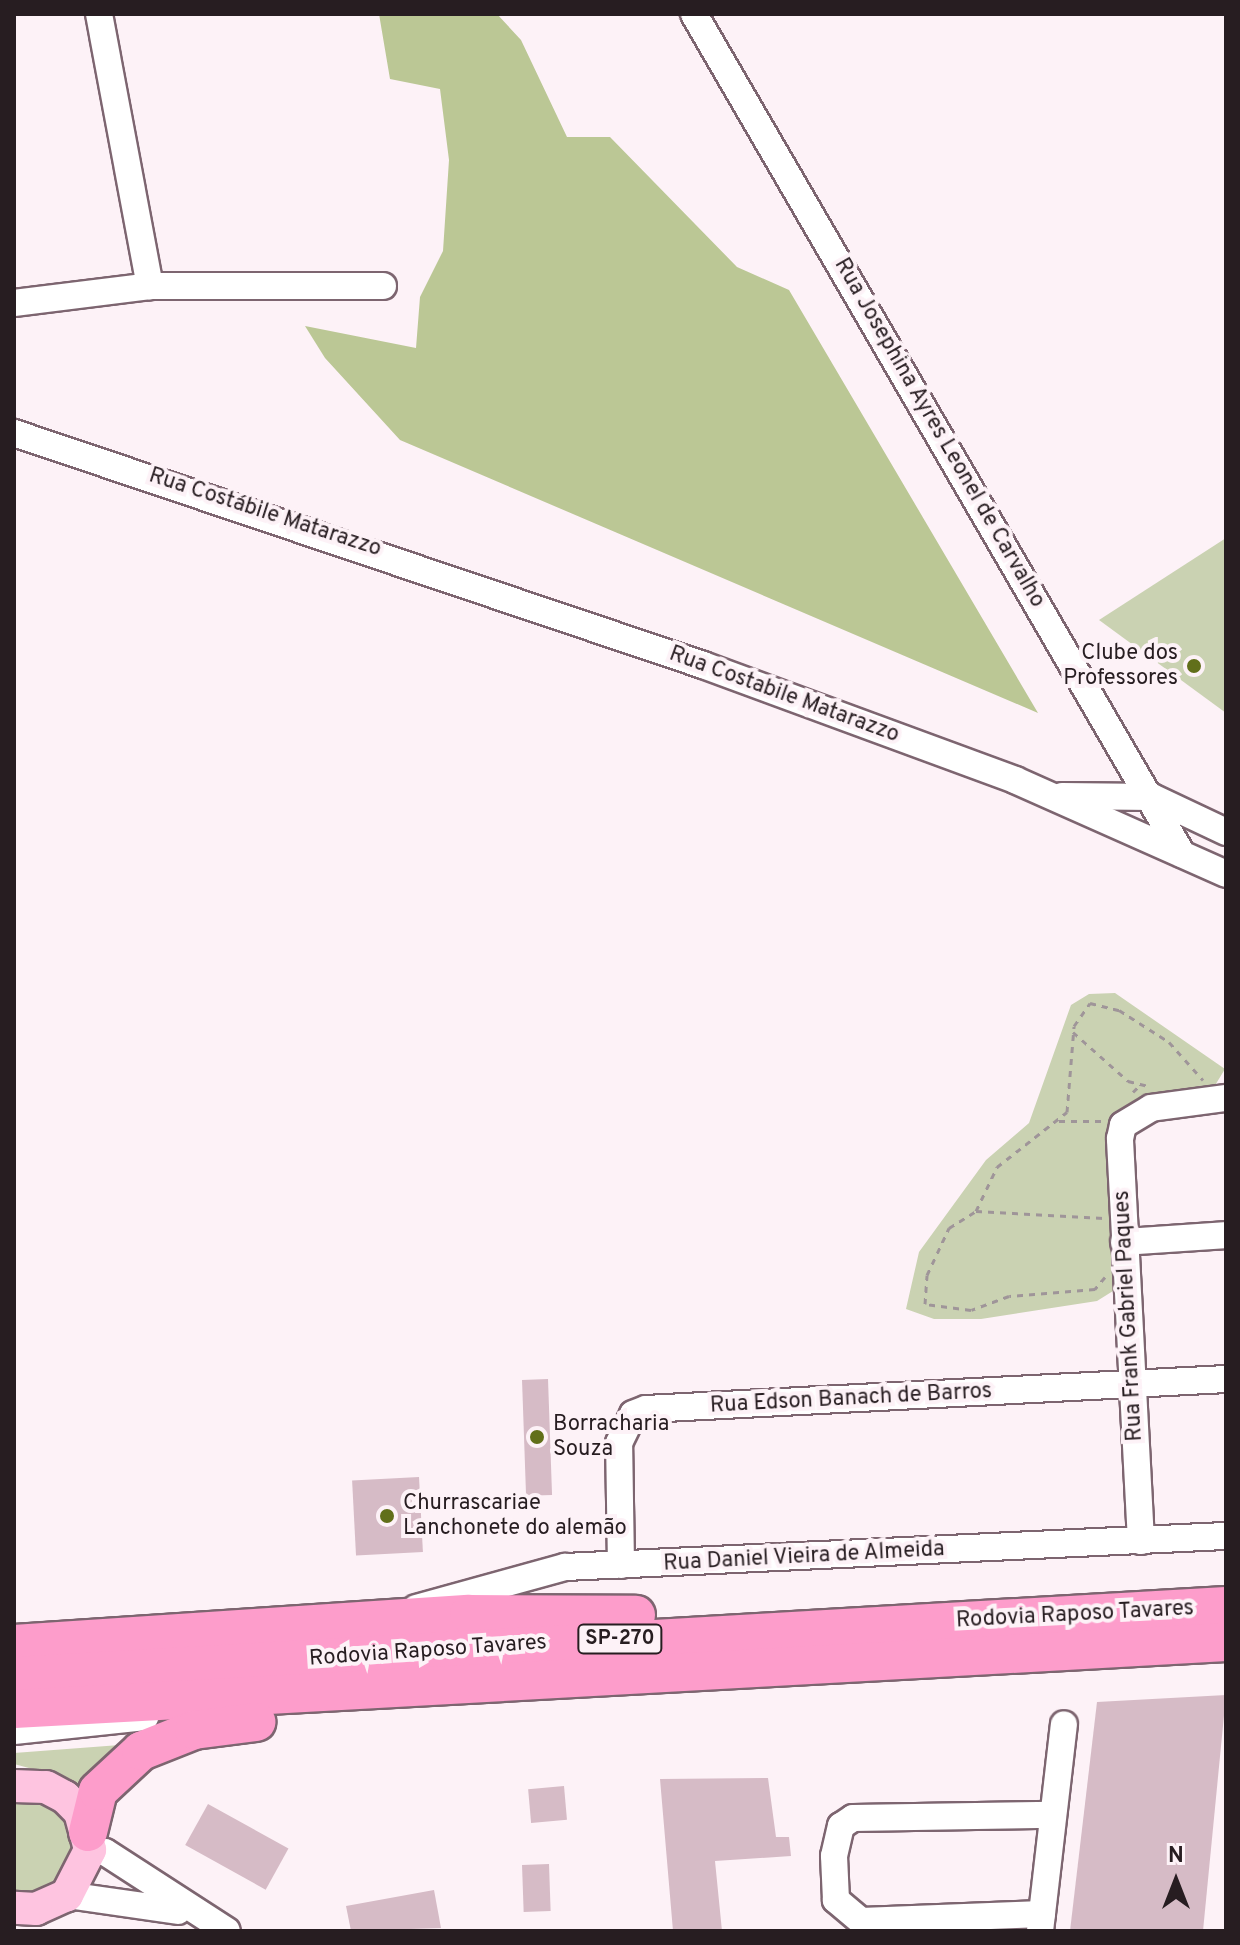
<!DOCTYPE html>
<html>
<head>
<meta charset="utf-8">
<style>
  body { margin:0 }
  #map { position:relative; width:1240px; height:1945px; overflow:hidden; background:#fdf2f7; font-family:Overpass,sans-serif }
  div>[style] { position:absolute }
  [style*='--x'] { left:calc(var(--x)*1px); top:calc(var(--y)*1px); width:calc(var(--w)*1px); rotate:calc(var(--a)*1deg) }
  .green>* { inset:0; background:#cad2b2 }
  .forest>* { inset:0; background:#bbc795 }
  .building>* { inset:0; background:#d6bbc6; transform-origin:0 0 }
  .path>* { height:3px; margin-top:-1.5px; transform-origin:0; background:repeating-linear-gradient(90deg,#9f9599 0 6px,transparent 0 12px) }
  .roads { filter:drop-shadow(2px 0 #7d6570) drop-shadow(-2px 0 #7d6570) drop-shadow(0 2px #7d6570) drop-shadow(0 -2px #7d6570) }
  .minor>* { height:26px; margin:-13px; padding:0 13px; transform-origin:13px; border-radius:13px; background:#fff }
  .major>* { height:32px; margin:-16px; padding:0 16px; transform-origin:16px; border-radius:16px; background:#fec4e0 }
  .highway>* { height:38px; margin:-19px; padding:0 19px; transform-origin:19px; border-radius:19px; background:#fd9dcb }
  .dots>* { width:22px; height:22px; translate:-50% -50%; box-sizing:border-box; border:4px solid #fdf2f7; border-radius:50% }
  span { translate:-50% -50%; white-space:nowrap; text-align:center; line-height:1.15; -webkit-text-stroke:8px #fdf2f7; paint-order:stroke }
  .shield-label span { padding:2px 6px; background:#fdf2f7; border:2px solid; border-radius:6px; -webkit-text-stroke-width:0 }
  .shield-label { font-size:20px; color:#271d21; font-weight:700 }
  .street-label { font-size:22px; color:#271d21 }
  .poi-label { font-size:22px; color:#271d21 }
  .right { translate:-100% -50%; text-align:right }
  .left { translate:0 -50%; text-align:left }
  .frame { position:absolute; inset:0; border:16px solid #271d21; pointer-events:none }
  .north { position:absolute; left:1136px; top:1841px; width:80px; height:80px; -webkit-text-stroke:6px #fdf2f7; paint-order:stroke; rotate:0deg; font-size:22px; font-weight:700; line-height:32px; text-align:center; color:#271d21 }
  .north::after { content:''; display:block; margin:auto; width:28px; height:36px; background:#271d21; clip-path:polygon(50% 0,100% 100%,50% 72%,0 100%) }
</style>
</head>
<body>
<div id="map">
  <div class="green">
    <i style="clip-path:polygon(1226px 538px,1226px 713px,1099px 620px)"></i>
    <i style="clip-path:polygon(1115px 993px,1225px 1069px,1214px 1087px,1141px 1096px,1110px 1123px,1113px 1291px,1097px 1301px,981px 1319px,934px 1319px,906px 1309px,919px 1252px,986px 1160px,1029px 1123px,1071px 1005px,1089px 994px)"></i>
    <i style="clip-path:polygon(133px 1744px,86px 1794px,70px 1779px,14px 1764px,14px 1753px)"></i>
    <i style="clip-path:polygon(23px 1791px,70px 1818px,77px 1854px,59px 1886px,14px 1899px,14px 1793px)"></i>
  </div>
  <div class="forest">
    <i style="clip-path:polygon(379px 14px,497px 14px,521px 40px,567px 137px,610px 137px,737px 267px,789px 290px,1038px 713px,400px 440px,325px 358px,305px 326px,416px 348px,420px 297px,443px 251px,449px 160px,440px 89px,390px 79px)"></i>
  </div>
  <div class="building">
    <i style="left:548px;top:1379px;width:116px;height:26px;rotate:88deg"></i>
    <i style="left:419px;top:1477px;width:75px;height:67px;rotate:87deg"></i>
    <i style="clip-path:polygon(1226px 1695px,1203px 1931px,1070px 1931px,1097px 1702px)"></i>
    <i style="clip-path:polygon(768px 1778px,776px 1837px,789px 1837px,791px 1856px,715px 1861px,722px 1931px,673px 1931px,660px 1779px)"></i>
    <i style="left:564px;top:1786px;width:34px;height:36px;rotate:85deg"></i>
    <i style="left:208px;top:1804px;width:92px;height:47px;rotate:29deg"></i>
    <i style="left:549px;top:1864px;width:47px;height:27px;rotate:88deg"></i>
    <i style="clip-path:polygon(434px 1890px,441px 1928px,351px 1931px,346px 1906px)"></i>
  </div>
  <div class="path">
    <i style="--x:1073;--y:1032;--w:74;--a:41.7"></i>
    <i style="--x:1128;--y:1081;--w:21;--a:14"></i>
    <i style="--x:1133;--y:1092;--w:8;--a:-45"></i>
    <i style="--x:1059;--y:1121;--w:44;--a:0"></i>
    <i style="--x:976;--y:1211;--w:128;--a:3.1"></i>
    <i style="--x:1105;--y:1277;--w:16;--a:130"></i>
    <i style="--x:1095;--y:1289;--w:86;--a:175.3"></i>
    <i style="--x:1009;--y:1296;--w:40;--a:159.8"></i>
    <i style="--x:971;--y:1310;--w:46;--a:-172.6"></i>
    <i style="--x:925;--y:1304;--w:29;--a:-86"></i>
    <i style="--x:927;--y:1275;--w:52;--a:-64.9"></i>
    <i style="--x:949;--y:1228;--w:32;--a:-32"></i>
    <i style="--x:976;--y:1211;--w:49;--a:-64.5"></i>
    <i style="--x:997;--y:1167;--w:89;--a:-38.2"></i>
    <i style="--x:1067;--y:1112;--w:86;--a:-85.3"></i>
    <i style="--x:1074;--y:1026;--w:28;--a:-55"></i>
    <i style="--x:1090;--y:1003;--w:30;--a:14"></i>
    <i style="--x:1119;--y:1010;--w:59;--a:32.6"></i>
    <i style="--x:1169;--y:1042;--w:51;--a:48.2"></i>
  </div>
  <div class="roads">
    <div class="minor">
      <i style="--x:99;--y:14;--w:277;--a:79.4"></i>
      <i style="--x:694;--y:14;--w:971;--a:59.85"></i>
      <i style="--x:14;--y:303;--w:137;--a:-7.1"></i>
      <i style="--x:150;--y:286;--w:233;--a:0"></i>
      <i style="--x:14;--y:433;--w:727;--a:18.61"></i>
      <i style="--x:703;--y:665;--w:333;--a:20.2"></i>
      <i style="--x:1015;--y:780;--w:231;--a:24"></i>
      <i style="--x:1062;--y:796;--w:90;--a:0.6"></i>
      <i style="--x:1152;--y:797;--w:82;--a:25.3"></i>
      <i style="--x:1124;--y:1242;--w:102;--a:-3.9"></i>
      <i style="--x:1141;--y:1541;--w:403;--a:-93"></i>
      <i style="--x:1120;--y:1139;--w:14;--a:-78"></i>
      <i style="--x:1123;--y:1125;--w:33;--a:-31"></i>
      <i style="--x:1151;--y:1108;--w:76;--a:-7.6"></i>
      <i style="--x:621;--y:1565;--w:122;--a:-90.9"></i>
      <i style="--x:619;--y:1443;--w:32;--a:-64"></i>
      <i style="--x:633;--y:1414;--w:14;--a:-21"></i>
      <i style="--x:646;--y:1409;--w:581;--a:-2.96"></i>
      <i style="--x:416;--y:1608;--w:155;--a:-15.4"></i>
      <i style="--x:565;--y:1567;--w:662;--a:-2.69"></i>
      <i style="--x:14;--y:1731;--w:132;--a:-6.1"></i>
      <i style="--x:90;--y:1850;--w:15;--a:8"></i>
      <i style="--x:105;--y:1852;--w:145;--a:32.9"></i>
      <i style="--x:67;--y:1895;--w:112;--a:8.2"></i>
      <i style="--x:1042;--y:1914;--w:181;--a:177.8"></i>
      <i style="--x:861;--y:1921;--w:33;--a:-140"></i>
      <i style="--x:836;--y:1900;--w:44;--a:-92.6"></i>
      <i style="--x:834;--y:1856;--w:31;--a:-77"></i>
      <i style="--x:841;--y:1826;--w:14;--a:-34"></i>
      <i style="--x:853;--y:1818;--w:200;--a:-0.9"></i>
      <i style="--x:1040;--y:1931;--w:208;--a:-83.4"></i>
    </div>
    <div class="major">
      <i style="--x:14;--y:1786;--w:32;--a:2"></i>
      <i style="--x:46;--y:1787;--w:21;--a:28"></i>
      <i style="--x:65;--y:1797;--w:21;--a:45"></i>
      <i style="--x:80;--y:1812;--w:39;--a:75"></i>
      <i style="--x:90;--y:1850;--w:51;--a:117.1"></i>
      <i style="--x:67;--y:1895;--w:34;--a:156"></i>
      <i style="--x:36;--y:1909;--w:22;--a:-177"></i>
    </div>
    <div class="highway">
      <i style="--x:14;--y:1644;--w:456;--a:-3.8"></i>
      <i style="--x:469;--y:1614;--w:167;--a:0.3"></i>
      <i style="--x:14;--y:1676;--w:1214;--a:-3.31"></i>
      <i style="--x:14;--y:1709;--w:1214;--a:-3.16"></i>
      <i style="--x:88;--y:1832;--w:42;--a:-76.3"></i>
      <i style="--x:98;--y:1791;--w:59;--a:-42.9"></i>
      <i style="--x:141;--y:1751;--w:57;--a:-21.6"></i>
      <i style="--x:194;--y:1730;--w:63;--a:-7.4"></i>
    </div>
  </div>
  <div class="dots">
    <i style="left:1194px;top:666px;background:#616f1a"></i>
    <i style="left:537px;top:1437px;background:#616f1a"></i>
    <i style="left:387px;top:1516px;background:#616f1a"></i>
  </div>
  <div class="shield-label">
    <span style="left:620px;top:1639px">SP-270</span>
  </div>
  <div class="street-label">
    <span style="left:939px;top:433px;rotate:60deg">Rua Josephina Ayres Leonel de Carvalho</span>
    <span style="left:265px;top:513px;rotate:18deg">Rua Costábile Matarazzo</span>
    <span style="left:784px;top:695px;rotate:20deg">Rua Costabile Matarazzo</span>
    <span style="left:1129px;top:1316px;rotate:-93deg">Rua Frank Gabriel Paques</span>
    <span style="left:851px;top:1399px;rotate:-3deg">Rua Edson Banach de Barros</span>
    <span style="left:804px;top:1557px;rotate:-3deg">Rua Daniel Vieira de Almeida</span>
    <span style="left:1075px;top:1615px;rotate:-3deg">Rodovia Raposo Tavares</span>
    <span style="left:428px;top:1651px;rotate:-4deg">Rodovia Raposo Tavares</span>
  </div>
  <div class="poi-label">
    <span class="right" style="left:1178px;top:666px">Clube dos<br>Professores</span>
    <span class="left" style="left:553px;top:1437px">Borracharia<br>Souza</span>
    <span class="left" style="left:403px;top:1516px">Churrascariae<br>Lanchonete do alemão</span>
  </div>
  <div class="frame"></div>
  <div class="north">N</div>
</div>
</body>
</html>
